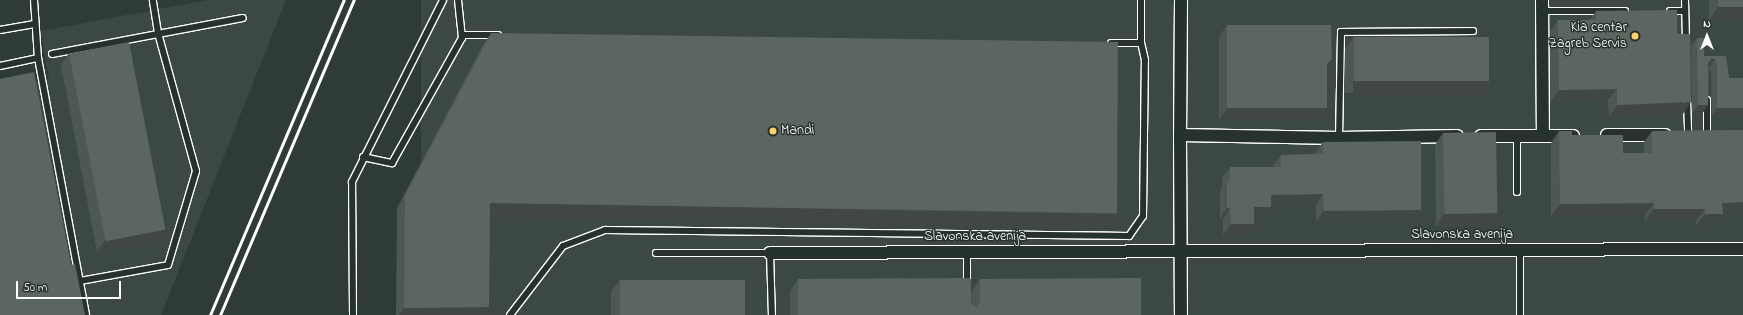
<!DOCTYPE html>
<html>
<head>
<meta charset="utf-8">
<style>
  body { margin:0 }
  #map { position:relative; width:1743px; height:315px; overflow:hidden; background:#2f3b35; font-family:"Indie Flower",sans-serif }
  div>[style] { position:absolute }
  [style*='--x'] { left:calc(var(--x)*1px); top:calc(var(--y)*1px); width:calc(var(--w)*1px); rotate:calc(var(--a)*1deg) }
  .built>* { inset:0; background:#3c4842; transform-origin:0 0 }
  .roads { filter:drop-shadow(1px 0 #fff) drop-shadow(-1px 0 #fff) drop-shadow(0 1px #fff) drop-shadow(0 -1px #fff) }
  .service>* { height:6px; margin:-3px; padding:0 3px; transform-origin:3px; border-radius:3px; background:#26332d }
  .minor>* { height:12px; margin:-6px; padding:0 6px; transform-origin:6px; border-radius:6px; background:#26332d }
  .rail>* { height:3px; margin:-1.5px; padding:0 1.5px; transform-origin:1.5px; border-radius:1.5px; background:#fff }
  .wall>* { inset:0; background:#4e5853; transform-origin:0 0 }
  .shaded-wall>* { inset:0; background:#404744; transform-origin:0 0 }
  .building>* { inset:0; background:#5b6661; transform-origin:0 0 }
  .dots>* { width:11px; height:11px; translate:-50% -50%; box-sizing:border-box; border:2px solid #26332d; border-radius:50% }
  span { translate:-50% -50%; white-space:nowrap; text-align:center; line-height:1.15; -webkit-text-stroke:3px #26332d; paint-order:stroke }
  .poi-label { font-size:14px; color:#fff }
  .right { translate:-100% -50%; text-align:right }
  .left { translate:0 -50%; text-align:left }
  .street-label { font-size:14px; color:#fff }
  .north { position:absolute; left:1687px; top:16px; width:40px; height:40px; -webkit-text-stroke:3px #26332d; paint-order:stroke; rotate:0deg; font-size:11px; font-weight:700; line-height:16px; text-align:center; color:#fff }
  .north::after { content:''; display:block; margin:auto; width:14px; height:18px; background:#fff; clip-path:polygon(50% 0,100% 100%,50% 72%,0 100%) }
  .scale { position:absolute; left:16px; top:281px; width:105px; height:18px; box-sizing:border-box; border:2px solid #fff; border-top:0; padding-left:5px; font-size:12px; line-height:14px; white-space:nowrap; color:#fff; -webkit-text-stroke:3px #26332d; paint-order:stroke }
</style>
</head>
<body>
<div id="map">
  <div class="built">
    <i style="clip-path:polygon(207px 0,286px 0,161px 315px,0 315px,26px 84px,49px 81px,41px 31px)"></i>
    <i style="left:421px;top:0;width:1322px;height:340px"></i>
  </div>
  <div class="roads">
    <div class="service">
      <i style="--x:34;--y:0;--w:58;--a:86.1"></i>
      <i style="--x:1685;--y:0;--w:41;--a:88.6"></i>
      <i style="--x:1542;--y:11;--w:83;--a:0"></i>
      <i style="--x:1670;--y:11;--w:15;--a:0"></i>
      <i style="--x:0;--y:30;--w:35;--a:-10"></i>
      <i style="--x:462;--y:35;--w:36;--a:0"></i>
      <i style="--x:1111;--y:43;--w:30;--a:0"></i>
      <i style="--x:52;--y:54;--w:194;--a:-10.7"></i>
      <i style="--x:0;--y:66;--w:39;--a:-12"></i>
      <i style="--x:38;--y:58;--w:261;--a:79.4"></i>
      <i style="--x:1687;--y:100;--w:35;--a:88"></i>
      <i style="--x:1707;--y:100;--w:34;--a:90"></i>
      <i style="--x:1517;--y:135;--w:57;--a:90"></i>
      <i style="--x:1339;--y:138;--w:106;--a:-88.9"></i>
      <i style="--x:1341;--y:32;--w:132;--a:-0.4"></i>
      <i style="--x:363;--y:157;--w:30;--a:12"></i>
      <i style="--x:392;--y:163;--w:143;--a:-60.8"></i>
      <i style="--x:462;--y:38;--w:38;--a:-96"></i>
      <i style="--x:1520;--y:250;--w:65;--a:90"></i>
      <i style="--x:967;--y:252;--w:33;--a:90"></i>
      <i style="--x:656;--y:253;--w:114;--a:0"></i>
      <i style="--x:770;--y:253;--w:62;--a:88.2"></i>
      <i style="--x:80;--y:281;--w:89;--a:-10.3"></i>
      <i style="--x:168;--y:265;--w:98;--a:-73.4"></i>
      <i style="--x:196;--y:171;--w:143;--a:-105.4"></i>
      <i style="--x:158;--y:33;--w:33;--a:-99"></i>
      <i style="--x:353;--y:315;--w:133;--a:-90.4"></i>
      <i style="--x:352;--y:182;--w:203;--a:-63.4"></i>
      <i style="--x:510;--y:315;--w:87;--a:-52.5"></i>
      <i style="--x:563;--y:246;--w:45;--a:-20.9"></i>
      <i style="--x:605;--y:230;--w:524;--a:0.66"></i>
      <i style="--x:1129;--y:236;--w:24;--a:-55"></i>
      <i style="--x:1143;--y:216;--w:156;--a:-89.3"></i>
      <i style="--x:1145;--y:60;--w:17;--a:-103"></i>
      <i style="--x:1141;--y:43;--w:43;--a:-90"></i>
    </div>
    <div class="minor">
      <i style="--x:1181;--y:0;--w:135;--a:90.4"></i>
      <i style="--x:1180;--y:135;--w:180;--a:89.7"></i>
      <i style="--x:1542;--y:0;--w:136;--a:89.6"></i>
      <i style="--x:1180;--y:135;--w:159;--a:1.1"></i>
      <i style="--x:1339;--y:138;--w:118;--a:-1"></i>
      <i style="--x:1607;--y:135;--w:58;--a:0"></i>
      <i style="--x:1481;--y:136;--w:92;--a:0"></i>
      <i style="--x:770;--y:253;--w:973;--a:-0.24"></i>
    </div>
  </div>
  <div class="rail">
    <i style="--x:210;--y:315;--w:342;--a:-67"></i>
    <i style="--x:220;--y:315;--w:342;--a:-67"></i>
  </div>
  <div class="wall">
    <i style="left:1709px;top:0;width:34px;height:19px"></i>
    <i style="clip-path:polygon(1596px 11px,1683px 114px,1609px 117px,1608px 100px,1550px 102px,1550px 32px,1558px 20px,1590px 20px)"></i>
    <i style="clip-path:polygon(1227px 25px,1327px 66px,1319px 119px,1219px 120px,1219px 37px)"></i>
    <i style="clip-path:polygon(491px 33px,1117px 213px,1108px 225px,490px 215px,489px 307px,484px 315px,396px 315px,397px 208px,483px 45px)"></i>
    <i style="clip-path:polygon(1354px 37px,1489px 81px,1480px 93px,1344px 93px,1345px 49px)"></i>
    <i style="clip-path:polygon(1697px 38px,1704px 56px,1726px 56px,1729px 78px,1743px 78px,1712px 116px,1711px 72px,1709px 68px,1708px 105px,1702px 114px,1692px 114px,1691px 46px)"></i>
    <i style="clip-path:polygon(69px 53px,166px 229px,157px 241px,97px 252px,61px 65px)"></i>
    <i style="clip-path:polygon(1743px 130px,1743px 214px,1722px 214px,1714px 226px,1696px 226px,1696px 221px,1645px 221px,1645px 215px,1551px 216px,1551px 143px,1559px 131px,1623px 153px,1644px 153px,1644px 142px,1652px 131px)"></i>
    <i style="clip-path:polygon(1443px 133px,1497px 213px,1489px 225px,1436px 226px,1435px 145px)"></i>
    <i style="clip-path:polygon(1323px 142px,1421px 210px,1413px 222px,1316px 222px,1316px 205px,1271px 205px,1263px 218px,1254px 218px,1246px 235px,1223px 235px,1223px 219px,1220px 219px,1220px 192px,1222px 188px,1222px 178px,1230px 167px,1274px 167px,1273px 166px,1281px 155px,1315px 154px,1315px 153px)"></i>
    <i style="clip-path:polygon(798px 279px,971px 304px,972px 291px,980px 279px,1141px 315px,790px 315px,790px 291px)"></i>
    <i style="clip-path:polygon(620px 280px,745px 315px,611px 315px,611px 291px)"></i>
  </div>
  <div class="shaded-wall">
    <i style="clip-path:polygon(1718px 7px,1743px 7px,1743px 19px,1710px 19px)"></i>
    <i style="clip-path:polygon(1711px 59px,1715px 59px,1709px 68px,1705px 68px)"></i>
    <i style="left:1353px;top:81px;width:136px;height:15px"></i>
    <i style="clip-path:polygon(1617px 89px,1608px 100px,1550px 102px,1559px 90px)"></i>
    <i style="clip-path:polygon(1691px 102px,1683px 114px,1609px 117px,1617px 105px)"></i>
    <i style="clip-path:polygon(1698px 105px,1708px 105px,1702px 114px,1692px 114px)"></i>
    <i style="clip-path:polygon(1227px 108px,1327px 108px,1319px 119px,1219px 120px)"></i>
    <i style="clip-path:polygon(1717px 108px,1743px 108px,1743px 116px,1712px 116px)"></i>
    <i style="clip-path:polygon(1323px 194px,1316px 205px,1263px 206px,1271px 195px)"></i>
    <i style="clip-path:polygon(1743px 202px,1743px 214px,1722px 214px,1714px 226px,1696px 226px,1705px 214px,1722px 203px)"></i>
    <i style="left:490px;top:203px;width:627px;height:15px;rotate:1deg"></i>
    <i style="clip-path:polygon(1654px 203px,1645px 215px,1551px 216px,1560px 204px)"></i>
    <i style="clip-path:polygon(1254px 207px,1271px 207px,1263px 218px,1246px 218px)"></i>
    <i style="clip-path:polygon(1227px 208px,1230px 208px,1223px 219px,1220px 219px)"></i>
    <i style="clip-path:polygon(1654px 209px,1705px 209px,1696px 221px,1645px 221px)"></i>
    <i style="clip-path:polygon(1421px 210px,1413px 222px,1316px 222px,1324px 211px)"></i>
    <i style="clip-path:polygon(1497px 213px,1489px 225px,1436px 226px,1444px 214px)"></i>
    <i style="clip-path:polygon(1231px 224px,1254px 224px,1246px 235px,1223px 235px)"></i>
    <i style="clip-path:polygon(166px 229px,157px 241px,97px 252px,105px 240px)"></i>
    <i style="clip-path:polygon(489px 307px,484px 315px,399px 315px,404px 308px)"></i>
  </div>
  <div class="building">
    <i style="left:1718px;top:0;width:25px;height:7px"></i>
    <i style="clip-path:polygon(1677px 10px,1677px 34px,1690px 34px,1691px 102px,1617px 105px,1617px 89px,1559px 90px,1558px 20px,1596px 20px,1596px 11px)"></i>
    <i style="clip-path:polygon(1227px 25px,1331px 25px,1332px 59px,1327px 64px,1327px 108px,1227px 108px)"></i>
    <i style="clip-path:polygon(491px 33px,1118px 42px,1117px 213px,490px 203px,489px 307px,404px 308px,405px 196px)"></i>
    <i style="left:1354px;top:37px;width:135px;height:44px"></i>
    <i style="clip-path:polygon(1697px 38px,1704px 38px,1704px 56px,1726px 56px,1729px 78px,1743px 78px,1743px 108px,1717px 108px,1717px 63px,1715px 59px,1711px 59px,1708px 63px,1708px 105px,1698px 105px)"></i>
    <i style="left:129px;top:42px;width:191px;height:61px;rotate:79deg"></i>
    <i style="clip-path:polygon(34px 72px,71px 265px,75px 264px,85px 315px,0 315px,0 79px)"></i>
    <i style="clip-path:polygon(1743px 130px,1743px 202px,1722px 203px,1723px 214px,1705px 214px,1705px 209px,1654px 209px,1654px 203px,1560px 204px,1559px 131px,1572px 131px,1572px 135px,1623px 135px,1623px 153px,1652px 153px,1652px 131px)"></i>
    <i style="left:1496px;top:132px;width:81px;height:53px;rotate:89deg"></i>
    <i style="clip-path:polygon(1421px 141px,1421px 210px,1324px 211px,1323px 194px,1271px 195px,1271px 207px,1254px 207px,1254px 224px,1231px 224px,1230px 208px,1227px 208px,1227px 181px,1230px 181px,1230px 167px,1281px 167px,1281px 155px,1323px 154px,1323px 142px)"></i>
    <i style="clip-path:polygon(969px 278px,971px 279px,971px 303px,976px 308px,980px 303px,980px 279px,1141px 278px,1141px 315px,798px 315px,798px 279px)"></i>
    <i style="left:620px;top:280px;width:125px;height:35px"></i>
  </div>
  <div class="dots">
    <i style="left:1635px;top:36px;background:#ffd166"></i>
    <i style="left:773px;top:131px;background:#ffd166"></i>
  </div>
  <div class="poi-label">
    <span class="right" style="left:1627px;top:36px">Kia centar<br>Zagreb Servis</span>
    <span class="left" style="left:781px;top:131px">Mandi</span>
  </div>
  <div class="street-label">
    <span style="left:1462px;top:235px">Slavonska avenija</span>
    <span style="left:975px;top:237px">Slavonska avenija</span>
  </div>
  <div class="north">N</div>
  <div class="scale">50 m</div>
</div>
</body>
</html>
